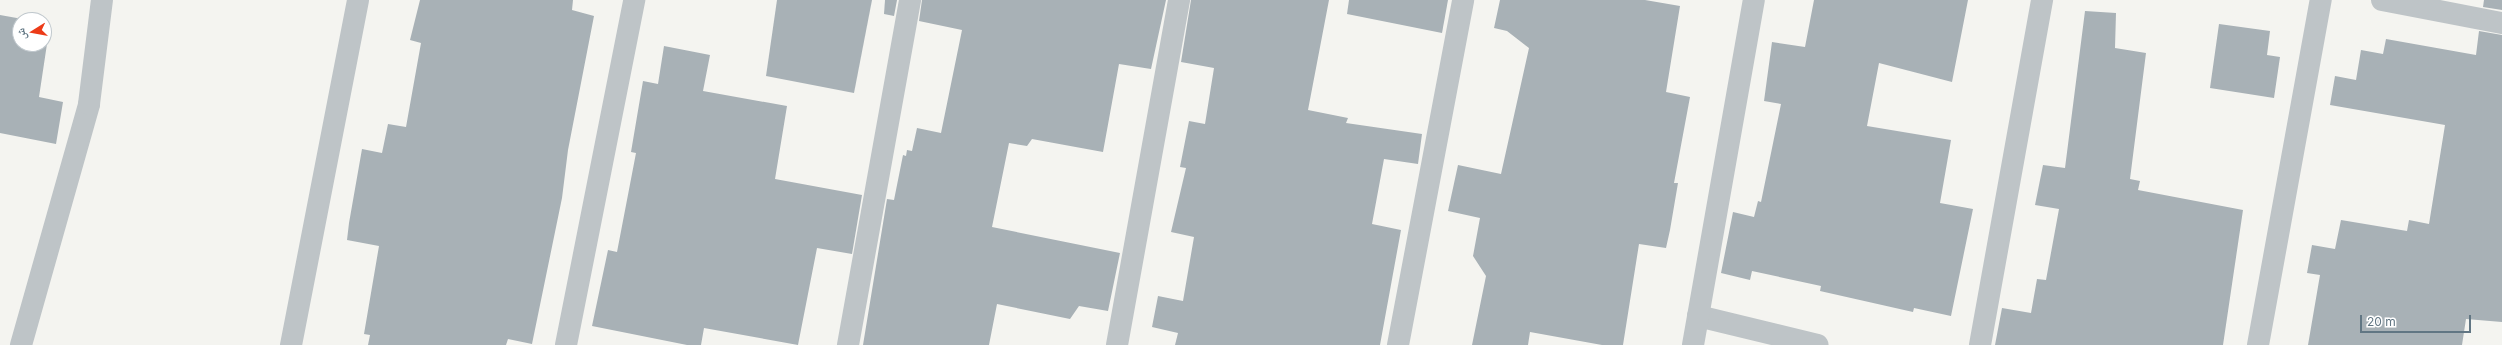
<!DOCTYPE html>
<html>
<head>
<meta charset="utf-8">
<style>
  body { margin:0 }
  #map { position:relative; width:2502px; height:345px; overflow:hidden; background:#f4f4f0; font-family:Inter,"Noto Naskh Arabic",sans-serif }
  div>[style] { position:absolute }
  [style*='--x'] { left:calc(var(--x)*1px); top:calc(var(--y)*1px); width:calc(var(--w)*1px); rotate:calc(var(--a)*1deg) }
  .building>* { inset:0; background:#a8b1b6 }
  .street>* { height:22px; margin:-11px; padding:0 11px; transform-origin:11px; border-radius:11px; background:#bec4c7 }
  span { translate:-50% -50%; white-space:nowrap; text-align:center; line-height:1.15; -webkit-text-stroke:4px #fff; paint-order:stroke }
  .north { position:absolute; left:12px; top:12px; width:40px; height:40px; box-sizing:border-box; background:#fff; border:1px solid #c0c8cd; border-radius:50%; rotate:259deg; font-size:11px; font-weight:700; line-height:16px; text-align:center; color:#617683 }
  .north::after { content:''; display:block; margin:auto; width:14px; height:18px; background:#ec3b18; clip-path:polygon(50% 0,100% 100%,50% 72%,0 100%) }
  .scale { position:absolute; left:2360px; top:315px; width:111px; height:18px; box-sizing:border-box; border:2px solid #617683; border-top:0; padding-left:5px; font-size:12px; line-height:14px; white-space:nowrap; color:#617683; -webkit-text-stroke:3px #fff; paint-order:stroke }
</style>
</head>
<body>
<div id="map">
  <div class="building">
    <i style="clip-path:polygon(420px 0,573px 0,572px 10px,594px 16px,568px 150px,562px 198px,532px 344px,508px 339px,506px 345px,368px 345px,370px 335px,364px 334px,379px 246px,347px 240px,349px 223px,362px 149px,382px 153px,388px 124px,406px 127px,421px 43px,410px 40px)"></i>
    <i style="clip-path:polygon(777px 0,872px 0,854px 93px,766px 76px)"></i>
    <i style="clip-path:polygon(885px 0,897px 0,894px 16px,884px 14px)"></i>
    <i style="clip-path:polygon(922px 0,1166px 0,1151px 69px,1119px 64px,1103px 152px,1032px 139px,1027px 146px,1009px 143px,992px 227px,1120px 253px,1108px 311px,1079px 306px,1070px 319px,997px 304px,989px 345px,863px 345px,887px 199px,894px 200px,903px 155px,906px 156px,907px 150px,912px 151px,917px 128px,941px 133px,962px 30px,919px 21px)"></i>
    <i style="clip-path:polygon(1191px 0,1329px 0,1308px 110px,1348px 118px,1346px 123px,1422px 134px,1418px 164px,1384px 159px,1372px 224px,1401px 230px,1380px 345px,1175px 345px,1178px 333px,1152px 327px,1158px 296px,1183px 301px,1194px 237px,1171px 232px,1186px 168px,1180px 167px,1189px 121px,1205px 124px,1214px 68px,1181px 62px)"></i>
    <i style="clip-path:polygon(1349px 0,1448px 0,1442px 33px,1347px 14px)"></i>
    <i style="clip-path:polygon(1500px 0,1645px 0,1680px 6px,1666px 92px,1690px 97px,1674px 183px,1678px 183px,1670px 230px,1666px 248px,1639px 244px,1623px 345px,1602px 345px,1530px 332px,1528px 345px,1472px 345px,1486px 276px,1473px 256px,1480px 218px,1448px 211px,1458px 165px,1501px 174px,1529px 48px,1507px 31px,1494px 28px)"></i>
    <i style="clip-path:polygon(1814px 0,1968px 0,1952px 82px,1879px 63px,1867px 126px,1951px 140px,1940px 203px,1973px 209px,1951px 316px,1914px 308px,1913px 312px,1820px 291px,1821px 286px,1752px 271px,1750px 280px,1721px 273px,1733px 212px,1754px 217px,1758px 201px,1761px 202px,1781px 104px,1764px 101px,1772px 42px,1805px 47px)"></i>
    <i style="clip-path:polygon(2484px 0,2502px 0,2502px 10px,2483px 7px)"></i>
    <i style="clip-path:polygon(2085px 11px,2116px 13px,2115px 48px,2146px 53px,2130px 179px,2140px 181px,2138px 190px,2243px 210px,2223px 345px,1995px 345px,2002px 308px,2031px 313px,2037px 279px,2046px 280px,2059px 209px,2035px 205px,2043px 165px,2065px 168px)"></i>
    <i style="clip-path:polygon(0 15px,28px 20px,20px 20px,20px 44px,44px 44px,44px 23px,50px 24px,39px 97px,63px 102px,56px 144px,0 133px)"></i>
    <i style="clip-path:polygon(2219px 24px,2270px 31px,2267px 55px,2280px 57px,2274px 98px,2210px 88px)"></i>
    <i style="clip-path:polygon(2479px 31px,2502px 35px,2502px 322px,2466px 319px,2462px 345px,2308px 345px,2320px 275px,2307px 273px,2312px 245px,2335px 249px,2341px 220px,2407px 231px,2409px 220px,2429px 224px,2445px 125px,2330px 105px,2335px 76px,2356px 80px,2361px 50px,2383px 54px,2386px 39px,2476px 55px)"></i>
    <i style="clip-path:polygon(664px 46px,710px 55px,703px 91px,787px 106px,775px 179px,862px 195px,852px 254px,817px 248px,798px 345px,704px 328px,701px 345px,687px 345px,592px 326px,608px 250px,617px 252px,636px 153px,631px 152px,643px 81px,658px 84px)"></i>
  </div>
  <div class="street">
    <i style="--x:2382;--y:0;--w:122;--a:10.9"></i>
    <i style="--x:1698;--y:316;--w:123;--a:13.6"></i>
    <i style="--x:21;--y:345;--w:250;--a:-74.2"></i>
    <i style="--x:89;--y:104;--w:105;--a:-82.9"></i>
    <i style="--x:291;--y:345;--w:351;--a:-79"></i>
    <i style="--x:566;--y:345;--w:352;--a:-78.8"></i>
    <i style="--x:848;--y:345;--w:351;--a:-79.8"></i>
    <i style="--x:1117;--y:345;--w:351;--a:-79.8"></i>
    <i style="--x:1398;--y:345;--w:351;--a:-79.3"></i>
    <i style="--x:1693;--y:345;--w:350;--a:-80"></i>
    <i style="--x:1980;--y:345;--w:351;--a:-79.8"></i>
    <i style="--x:2258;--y:345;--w:351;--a:-79.7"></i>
  </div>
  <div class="north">ش</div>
  <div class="scale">20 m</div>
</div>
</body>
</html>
